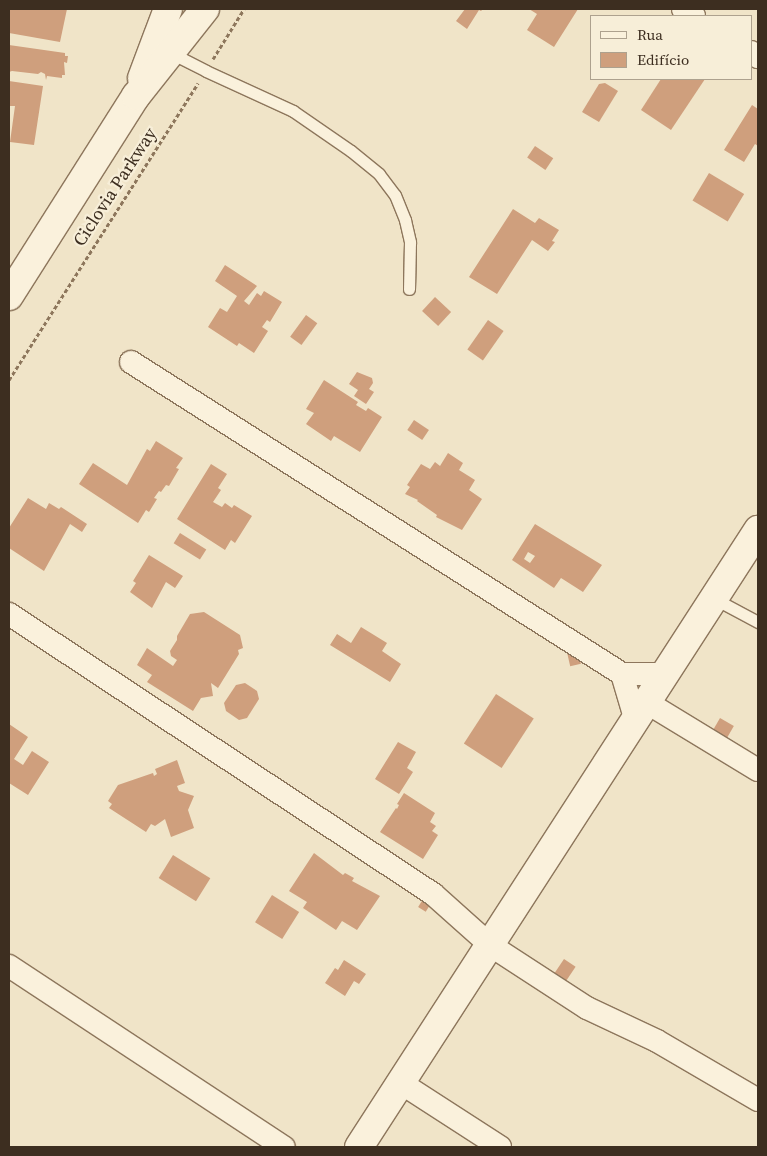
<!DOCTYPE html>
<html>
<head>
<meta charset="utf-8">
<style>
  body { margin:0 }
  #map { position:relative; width:767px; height:1156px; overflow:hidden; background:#f0e4c8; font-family:"Source Serif 4",serif }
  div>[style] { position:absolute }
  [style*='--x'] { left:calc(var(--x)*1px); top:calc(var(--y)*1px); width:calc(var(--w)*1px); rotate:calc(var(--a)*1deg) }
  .building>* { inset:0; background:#cf9f7d; transform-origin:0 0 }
  .path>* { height:3px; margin-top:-1.5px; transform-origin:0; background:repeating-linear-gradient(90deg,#8d765c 0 4px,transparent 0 6.5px) }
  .roads { filter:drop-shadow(1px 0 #8d765c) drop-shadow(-1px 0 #8d765c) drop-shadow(0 1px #8d765c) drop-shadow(0 -1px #8d765c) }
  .service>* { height:11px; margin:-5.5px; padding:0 5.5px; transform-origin:5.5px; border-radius:5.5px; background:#faf1dc }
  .minor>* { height:22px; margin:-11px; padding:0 11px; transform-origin:11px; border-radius:11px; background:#faf1dc }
  .tertiary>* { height:28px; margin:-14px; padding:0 14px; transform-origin:14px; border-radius:14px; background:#faf1dc }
  .secondary>* { height:28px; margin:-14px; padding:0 14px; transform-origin:14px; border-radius:14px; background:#faf1dc }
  span { translate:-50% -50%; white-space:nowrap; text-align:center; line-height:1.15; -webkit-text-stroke:4.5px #f7eed8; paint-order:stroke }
  .street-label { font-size:18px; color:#3d2e20 }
  .frame { position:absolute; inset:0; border:10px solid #3d2e20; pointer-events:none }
  .legend { position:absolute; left:590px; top:15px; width:162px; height:65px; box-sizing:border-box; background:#f7eed8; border:1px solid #ada18e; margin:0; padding:6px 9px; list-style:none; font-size:15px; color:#3d2e20 }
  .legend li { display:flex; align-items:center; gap:10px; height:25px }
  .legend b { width:25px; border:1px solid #ada18e }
</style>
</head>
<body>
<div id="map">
  <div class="building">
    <i style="clip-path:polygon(9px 9px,67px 9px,60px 42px,9px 33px)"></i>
    <i style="clip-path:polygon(465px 9px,483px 9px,481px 11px,479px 10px,467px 29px,456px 21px)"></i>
    <i style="clip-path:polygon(529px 9px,578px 9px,554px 47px,527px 30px,537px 14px)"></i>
    <i style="clip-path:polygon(9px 45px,65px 53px,65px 56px,68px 56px,67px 63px,64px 62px,65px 75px,62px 75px,62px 78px,47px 76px,46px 80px,45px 74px,41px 72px,38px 74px,12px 71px,9px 72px)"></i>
    <i style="clip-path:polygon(661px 79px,705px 79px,671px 130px,641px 110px)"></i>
    <i style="clip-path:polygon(9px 81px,43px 86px,34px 145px,10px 142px,15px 106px,9px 106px)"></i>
    <i style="clip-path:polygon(605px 83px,618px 91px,599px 122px,582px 112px,599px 84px)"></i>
    <i style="clip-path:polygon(752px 105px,758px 109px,758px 146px,755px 144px,744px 162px,724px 150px)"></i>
    <i style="left:535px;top:146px;width:22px;height:14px;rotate:34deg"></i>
    <i style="left:709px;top:173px;width:41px;height:32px;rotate:31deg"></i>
    <i style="clip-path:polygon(513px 209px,535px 223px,539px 218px,559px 230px,552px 241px,555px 242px,548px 251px,532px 240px,497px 294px,469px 277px)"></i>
    <i style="clip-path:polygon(225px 265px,257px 286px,244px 301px,249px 305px,257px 293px,261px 296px,264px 291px,282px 302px,270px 322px,267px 320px,262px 327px,268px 331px,254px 353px,239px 343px,237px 346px,208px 327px,220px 308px,227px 312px,237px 296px,215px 281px)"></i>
    <i style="left:435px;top:297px;width:22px;height:19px;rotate:43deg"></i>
    <i style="left:306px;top:315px;width:14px;height:27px;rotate:36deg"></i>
    <i style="left:488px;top:320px;width:19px;height:36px;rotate:35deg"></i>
    <i style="clip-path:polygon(357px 372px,372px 378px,373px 383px,369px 389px,374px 392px,366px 404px,354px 396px,358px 390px,349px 384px)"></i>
    <i style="clip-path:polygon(324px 380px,358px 402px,356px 405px,366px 411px,368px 408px,382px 417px,360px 452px,334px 436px,331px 441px,306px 424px,314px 413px,306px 409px)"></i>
    <i style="left:414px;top:420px;width:18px;height:12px;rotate:34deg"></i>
    <i style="clip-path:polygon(156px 441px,183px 458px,176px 468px,179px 469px,169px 486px,166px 485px,161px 492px,159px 491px,154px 498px,157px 499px,149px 512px,146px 510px,138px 523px,79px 484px,93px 463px,127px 485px,147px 449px,150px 451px)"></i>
    <i style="clip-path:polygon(448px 453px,463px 463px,459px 470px,475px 480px,469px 490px,482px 499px,462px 530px,436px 517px,437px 515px,417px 501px,418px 500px,405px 494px,410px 487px,407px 485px,421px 464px,430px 469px,435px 462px,440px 466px)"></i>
    <i style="clip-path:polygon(211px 464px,227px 474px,218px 488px,221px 490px,213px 502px,222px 507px,225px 503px,232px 508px,234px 505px,252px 516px,235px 543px,231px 540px,225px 550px,177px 519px)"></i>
    <i style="clip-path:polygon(28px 498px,46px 509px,49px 503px,59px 509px,61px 507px,87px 524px,82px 532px,70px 524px,44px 571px,9px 548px,9px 528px)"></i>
    <i style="clip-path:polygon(evenodd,535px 524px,602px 565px,583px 592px,561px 578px,554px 588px,512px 560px,535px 524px,528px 552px,535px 556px,530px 563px,524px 559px,528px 552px)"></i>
    <i style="left:180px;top:533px;width:31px;height:12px;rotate:32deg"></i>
    <i style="clip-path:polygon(149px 555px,183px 576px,175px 588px,166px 582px,152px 608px,130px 592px,136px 583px,133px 581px)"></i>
    <i style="clip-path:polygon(204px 612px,240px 635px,243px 648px,238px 650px,239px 654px,218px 688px,211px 683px,213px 696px,201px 698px,193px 711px,147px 682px,152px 675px,137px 665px,147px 648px,173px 666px,177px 660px,171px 656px,170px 651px,177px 640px,177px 636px,190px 614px)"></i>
    <i style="clip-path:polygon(361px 627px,387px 643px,382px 651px,401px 664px,390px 682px,330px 645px,337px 634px,351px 643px)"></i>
    <i style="left:578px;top:651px;width:13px;height:11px;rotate:77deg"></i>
    <i style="clip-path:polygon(245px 683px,257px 691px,259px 699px,247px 718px,239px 720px,226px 711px,224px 703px,236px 685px)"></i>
    <i style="left:496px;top:694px;width:45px;height:59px;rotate:33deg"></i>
    <i style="left:720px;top:718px;width:16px;height:17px;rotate:30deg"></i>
    <i style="clip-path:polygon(9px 724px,28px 737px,14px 759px,23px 765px,32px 751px,49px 762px,28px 795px,9px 783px)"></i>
    <i style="clip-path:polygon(398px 742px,416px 752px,407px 768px,413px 772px,399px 794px,375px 779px)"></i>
    <i style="clip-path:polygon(177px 760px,185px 783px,177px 786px,179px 791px,194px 796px,188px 810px,194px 828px,171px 837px,165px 819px,155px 826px,151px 824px,146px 832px,109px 808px,112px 804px,108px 801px,118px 785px,153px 773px,154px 776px,157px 774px,155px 769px)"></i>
    <i style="clip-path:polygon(404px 793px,435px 813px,430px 822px,436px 826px,432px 831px,438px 835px,423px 859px,380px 832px,396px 808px,397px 809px,399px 805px,397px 804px)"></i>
    <i style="clip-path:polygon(314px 853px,343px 875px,345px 873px,354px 878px,352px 881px,380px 896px,357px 930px,342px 921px,336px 930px,303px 908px,307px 902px,289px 891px)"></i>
    <i style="left:173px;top:855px;width:44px;height:27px;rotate:32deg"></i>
    <i style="left:272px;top:895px;width:32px;height:32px;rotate:32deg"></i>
    <i style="left:425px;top:896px;width:9px;height:13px;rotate:32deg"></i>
    <i style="left:564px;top:959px;width:14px;height:21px;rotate:34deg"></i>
    <i style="clip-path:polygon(344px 960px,366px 974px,359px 984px,354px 981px,345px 996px,325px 983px,335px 968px,338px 970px)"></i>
  </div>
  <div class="path">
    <i style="--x:213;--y:59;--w:59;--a:-58.2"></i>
    <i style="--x:9;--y:380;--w:352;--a:-57.5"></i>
  </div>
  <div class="roads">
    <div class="service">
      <i style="--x:171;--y:53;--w:39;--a:27"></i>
      <i style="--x:206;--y:71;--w:96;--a:24.7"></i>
      <i style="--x:293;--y:111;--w:70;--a:34.6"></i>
      <i style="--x:351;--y:151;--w:36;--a:39"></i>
      <i style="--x:379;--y:174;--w:26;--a:53"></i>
      <i style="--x:395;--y:195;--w:27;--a:68"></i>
      <i style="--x:405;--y:220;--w:23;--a:77"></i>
      <i style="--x:410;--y:242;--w:47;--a:91.2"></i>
      <i style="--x:713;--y:598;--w:51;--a:28.1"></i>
    </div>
    <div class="minor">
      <i style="--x:683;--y:9;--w:13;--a:32"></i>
      <i style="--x:751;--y:52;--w:9;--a:36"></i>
      <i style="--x:131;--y:362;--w:582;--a:32.43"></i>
      <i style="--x:622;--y:674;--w:42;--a:0"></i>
      <i style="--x:9;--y:614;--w:508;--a:33.44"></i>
      <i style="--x:433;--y:894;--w:76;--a:41.8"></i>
      <i style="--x:490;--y:945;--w:116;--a:33"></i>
      <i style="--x:587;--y:1008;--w:77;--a:25.2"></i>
      <i style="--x:657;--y:1041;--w:117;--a:30.3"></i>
      <i style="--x:622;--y:674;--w:46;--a:73.5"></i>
      <i style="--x:646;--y:702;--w:131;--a:31.3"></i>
      <i style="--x:9;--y:966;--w:329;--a:33.4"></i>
      <i style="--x:401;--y:1083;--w:118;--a:32.9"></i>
    </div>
    <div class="tertiary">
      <i style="--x:359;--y:1147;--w:735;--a:-57.11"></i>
    </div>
    <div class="secondary">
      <i style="--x:142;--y:78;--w:74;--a:-69.4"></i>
      <i style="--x:9;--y:296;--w:237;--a:-57.6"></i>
      <i style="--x:136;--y:96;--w:111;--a:-51.6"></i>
    </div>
  </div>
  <div class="street-label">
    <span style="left:115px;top:187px;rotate:-57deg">Ciclovia Parkway</span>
  </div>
  <div class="frame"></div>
  <ul class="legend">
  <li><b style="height:6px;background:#faf1dc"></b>Rua</li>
  <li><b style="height:14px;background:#cf9f7d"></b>Edifício</li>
  </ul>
</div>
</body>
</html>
